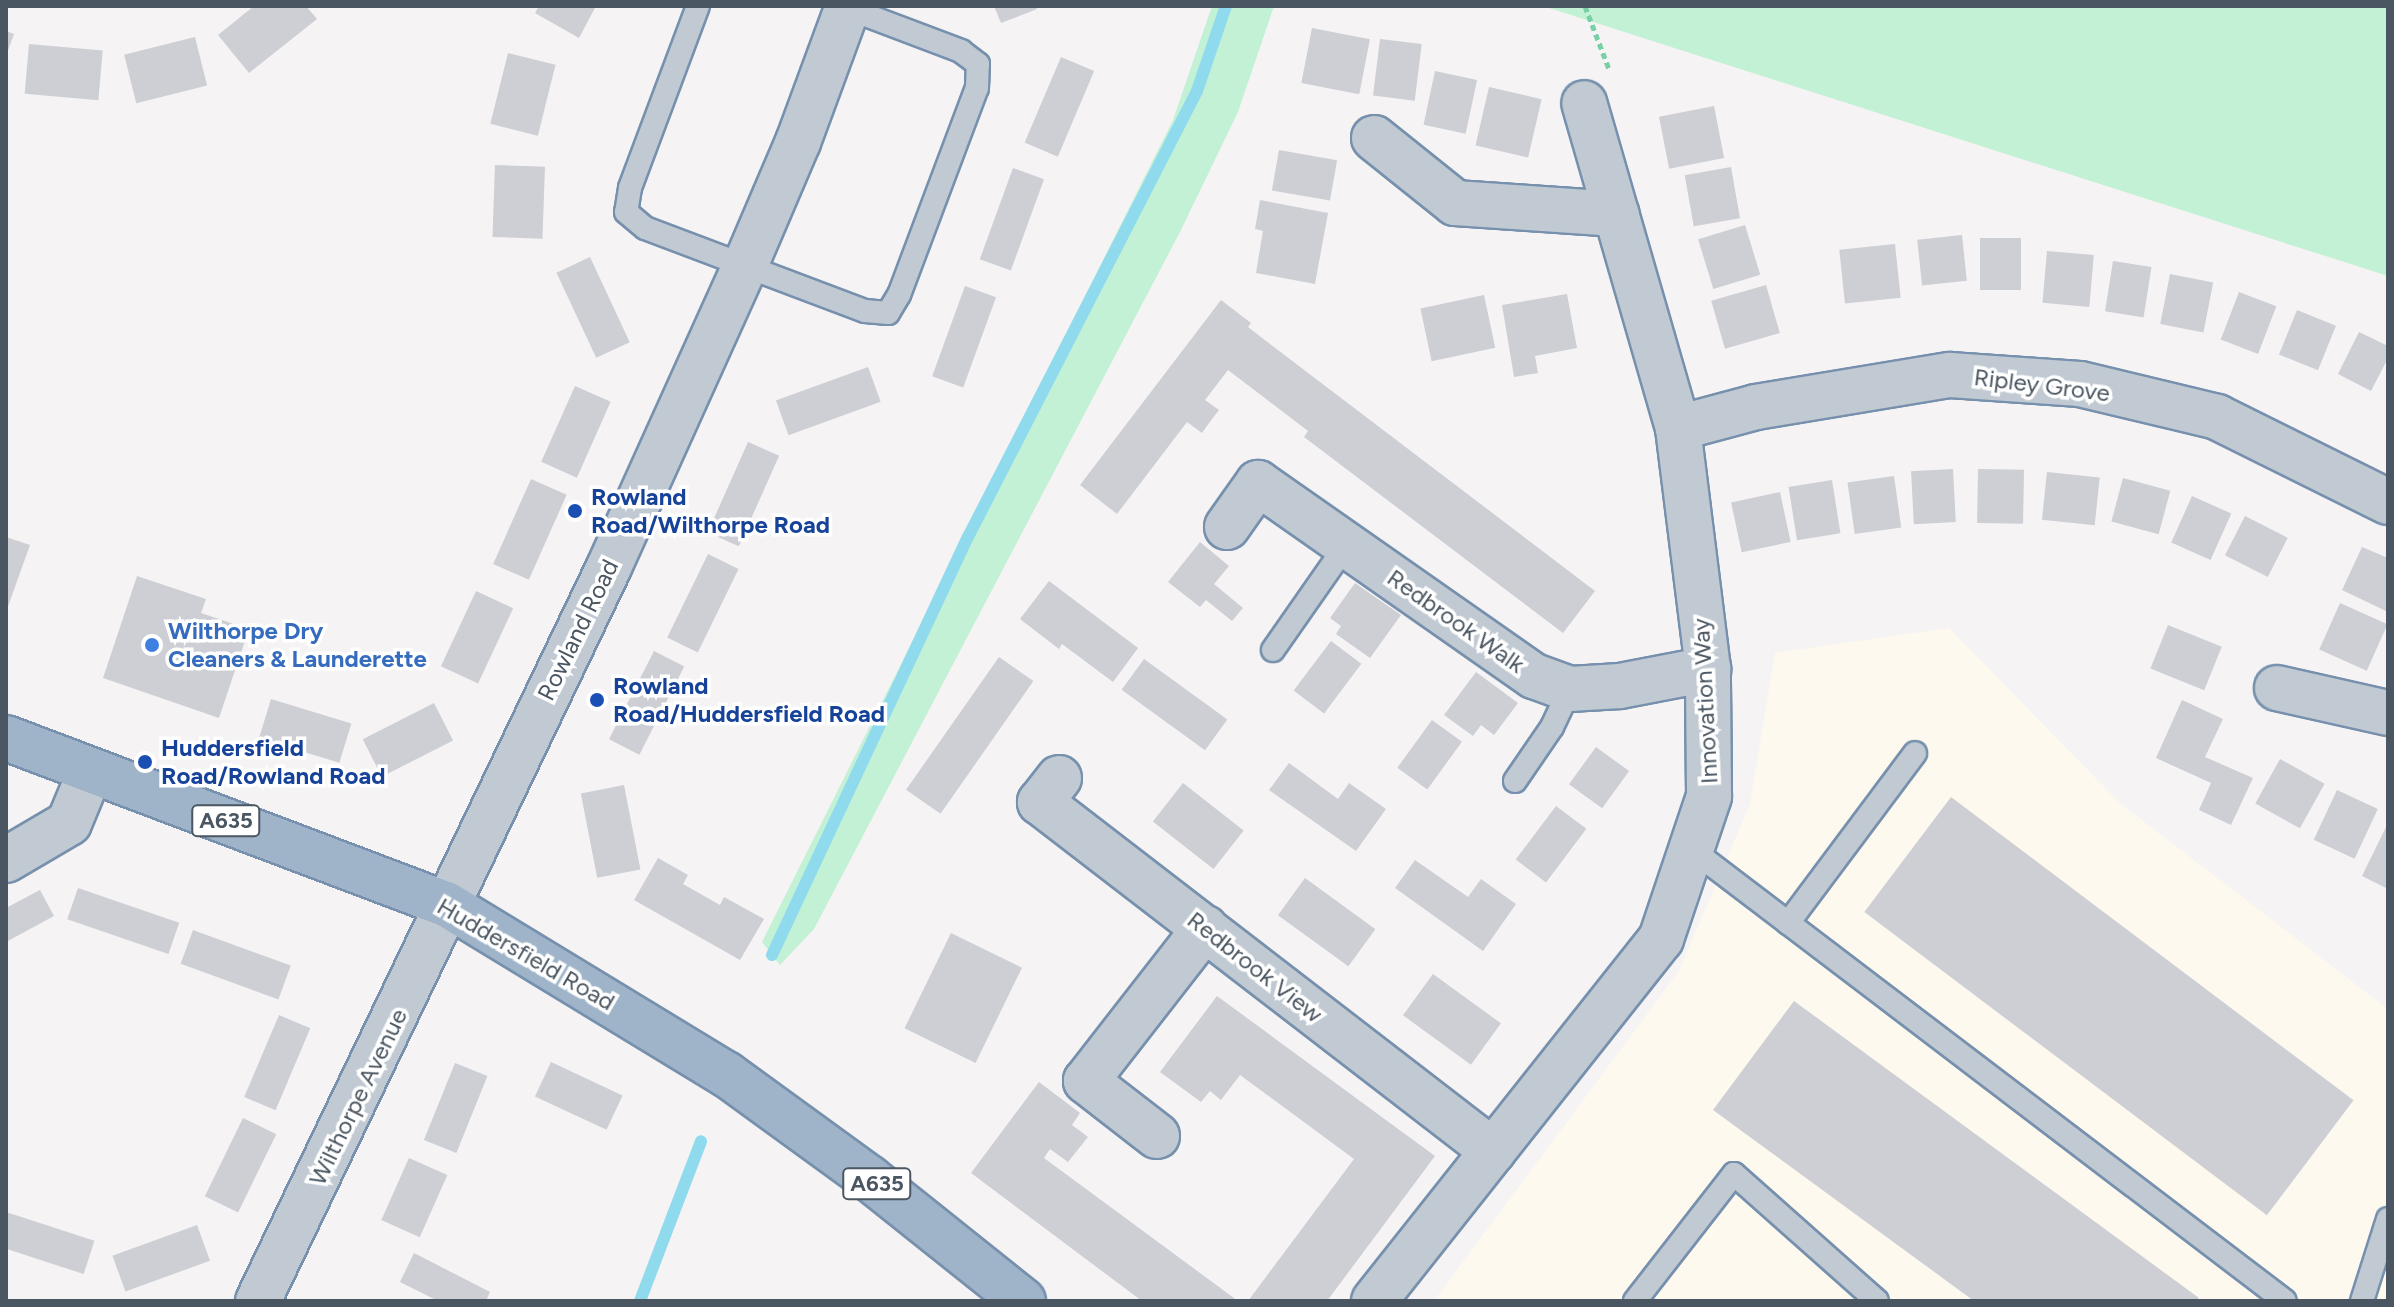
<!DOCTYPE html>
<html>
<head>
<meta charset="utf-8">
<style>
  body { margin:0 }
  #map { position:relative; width:2394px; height:1307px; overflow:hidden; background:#f5f3f3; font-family:Figtree,sans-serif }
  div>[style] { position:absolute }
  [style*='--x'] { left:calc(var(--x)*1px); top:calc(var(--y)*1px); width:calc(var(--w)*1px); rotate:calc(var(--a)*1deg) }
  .commercial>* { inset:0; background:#fdf9ef }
  .green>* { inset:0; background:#c3f1d5 }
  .stream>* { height:12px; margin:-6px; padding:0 6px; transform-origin:6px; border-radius:6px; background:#90daee }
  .building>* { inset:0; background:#cdcfd5; transform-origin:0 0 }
  .path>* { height:5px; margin-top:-2.5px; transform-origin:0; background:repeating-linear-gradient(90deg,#7ad0a6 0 6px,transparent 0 10px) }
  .roads { filter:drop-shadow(2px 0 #7690ad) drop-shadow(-2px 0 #7690ad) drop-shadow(0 2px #7690ad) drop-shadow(0 -2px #7690ad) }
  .service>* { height:22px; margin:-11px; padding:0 11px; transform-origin:11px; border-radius:11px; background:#c1cad2 }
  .minor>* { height:44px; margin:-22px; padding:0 22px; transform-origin:22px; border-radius:22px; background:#c1cad2 }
  .trunk>* { height:44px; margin:-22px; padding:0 22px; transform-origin:22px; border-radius:22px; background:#9fb4c9 }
  .dots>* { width:22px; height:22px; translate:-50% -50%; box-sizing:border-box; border:4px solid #fff; border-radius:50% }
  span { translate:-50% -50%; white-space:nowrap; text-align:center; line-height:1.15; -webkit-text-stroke:7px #fff; paint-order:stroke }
  .shield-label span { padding:2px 6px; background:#fff; border:2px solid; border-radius:6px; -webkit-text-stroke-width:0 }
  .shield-label { font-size:22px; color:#4a5661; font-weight:700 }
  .street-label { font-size:24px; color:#4a5661 }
  .transit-label { font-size:24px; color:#164399; font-weight:700 }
  .left { translate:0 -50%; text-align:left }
  .shop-label { font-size:24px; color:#366cbe; font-weight:700 }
  .frame { position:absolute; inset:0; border:8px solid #4a5661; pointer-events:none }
</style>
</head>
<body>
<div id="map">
  <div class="commercial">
    <i style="clip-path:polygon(1949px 628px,2121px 804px,2388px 1009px,2388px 1301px,1434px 1301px,1679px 971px,1750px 804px,1775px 653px)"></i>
  </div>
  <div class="green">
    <i style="clip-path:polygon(1212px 6px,1274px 6px,1238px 112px,1180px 232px,814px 929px,780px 965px,762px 942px,1173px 120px)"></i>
    <i style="clip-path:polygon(1543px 6px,2388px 6px,2388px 276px)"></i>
  </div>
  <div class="stream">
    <i style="--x:772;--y:955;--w:462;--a:-64.9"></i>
    <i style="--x:968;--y:537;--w:501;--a:-62.82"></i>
    <i style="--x:1197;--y:91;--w:90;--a:-71.2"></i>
    <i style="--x:640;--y:1301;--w:171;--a:-69.1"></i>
  </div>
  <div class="building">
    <i style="clip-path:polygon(254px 6px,306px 6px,317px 19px,249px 73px,218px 35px)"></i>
    <i style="clip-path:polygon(539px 6px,596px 6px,579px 38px,535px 13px)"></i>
    <i style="clip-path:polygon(994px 6px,1036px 6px,1037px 9px,1001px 23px)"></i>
    <i style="left:1312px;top:28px;width:59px;height:56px;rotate:11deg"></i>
    <i style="clip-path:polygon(6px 31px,14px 34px,6px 56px)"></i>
    <i style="left:195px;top:37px;width:50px;height:73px;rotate:76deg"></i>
    <i style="left:1380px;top:39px;width:42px;height:57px;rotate:7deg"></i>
    <i style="left:29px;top:44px;width:74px;height:50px;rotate:5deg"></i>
    <i style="left:508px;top:53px;width:49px;height:73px;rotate:14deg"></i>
    <i style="left:1061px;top:57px;width:36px;height:93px;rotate:23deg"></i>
    <i style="left:1435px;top:71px;width:43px;height:55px;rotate:12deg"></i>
    <i style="left:1489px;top:87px;width:54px;height:60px;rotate:13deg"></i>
    <i style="left:1714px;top:106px;width:53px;height:56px;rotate:79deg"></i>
    <i style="left:1279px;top:150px;width:59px;height:41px;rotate:10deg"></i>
    <i style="left:495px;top:165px;width:50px;height:72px;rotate:2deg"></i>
    <i style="left:1731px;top:167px;width:52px;height:47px;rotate:80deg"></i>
    <i style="left:1013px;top:168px;width:33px;height:97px;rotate:20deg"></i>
    <i style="clip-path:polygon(1260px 200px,1328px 213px,1315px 284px,1256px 273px,1263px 231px,1255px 229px)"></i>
    <i style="left:1745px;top:225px;width:52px;height:49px;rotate:73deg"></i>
    <i style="left:1962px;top:235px;width:46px;height:45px;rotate:84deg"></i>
    <i style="left:1980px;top:238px;width:41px;height:52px"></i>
    <i style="left:1895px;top:244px;width:54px;height:56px;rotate:84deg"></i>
    <i style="left:2047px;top:251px;width:47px;height:52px;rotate:5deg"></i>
    <i style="left:590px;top:257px;width:94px;height:37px;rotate:65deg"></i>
    <i style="left:2113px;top:261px;width:39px;height:51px;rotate:9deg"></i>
    <i style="left:2170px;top:274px;width:44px;height:51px;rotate:11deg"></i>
    <i style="left:1766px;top:285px;width:50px;height:57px;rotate:74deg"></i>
    <i style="left:965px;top:286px;width:33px;height:96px;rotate:20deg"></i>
    <i style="left:2239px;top:292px;width:40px;height:51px;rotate:21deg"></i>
    <i style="clip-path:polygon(1567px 294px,1577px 348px,1535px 356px,1538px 373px,1514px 377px,1502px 305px)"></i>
    <i style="left:1484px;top:295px;width:54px;height:65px;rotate:78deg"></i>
    <i style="clip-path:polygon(1221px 300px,1251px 323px,1248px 327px,1257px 334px,1595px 591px,1563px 633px,1304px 437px,1308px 431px,1228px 370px,1205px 400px,1219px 410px,1209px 423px,1202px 433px,1187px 422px,1117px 514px,1080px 485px)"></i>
    <i style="left:2297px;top:310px;width:42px;height:48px;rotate:22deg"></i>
    <i style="clip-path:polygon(2359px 332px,2388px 346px,2388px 358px,2371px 391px,2338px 374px)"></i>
    <i style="left:868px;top:367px;width:37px;height:98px;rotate:70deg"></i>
    <i style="left:575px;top:386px;width:39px;height:83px;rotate:24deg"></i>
    <i style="left:748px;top:442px;width:34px;height:99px;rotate:24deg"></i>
    <i style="left:1953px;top:469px;width:53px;height:42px;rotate:87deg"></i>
    <i style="left:1978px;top:469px;width:46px;height:54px;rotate:1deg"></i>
    <i style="left:2047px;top:472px;width:53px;height:48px;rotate:6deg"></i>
    <i style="left:1894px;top:476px;width:52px;height:47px;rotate:82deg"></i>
    <i style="left:2123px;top:478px;width:49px;height:45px;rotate:15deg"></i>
    <i style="left:531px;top:479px;width:39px;height:93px;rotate:24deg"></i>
    <i style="left:1832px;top:480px;width:54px;height:44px;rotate:81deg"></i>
    <i style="left:1780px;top:492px;width:51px;height:50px;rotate:78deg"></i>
    <i style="left:2192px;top:496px;width:43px;height:51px;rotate:24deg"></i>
    <i style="left:2245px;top:516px;width:48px;height:44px;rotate:27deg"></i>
    <i style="clip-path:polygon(6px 537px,30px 545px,6px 612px)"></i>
    <i style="clip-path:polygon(1200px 542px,1229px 566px,1214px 584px,1243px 608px,1232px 621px,1206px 600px,1200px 607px,1168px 582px)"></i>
    <i style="clip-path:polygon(2362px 547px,2388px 558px,2388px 612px,2342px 590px)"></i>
    <i style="left:708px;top:554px;width:34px;height:93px;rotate:26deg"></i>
    <i style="clip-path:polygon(137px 576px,206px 599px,201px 613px,249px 629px,219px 718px,103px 678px)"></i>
    <i style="clip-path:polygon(1049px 581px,1138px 648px,1113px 682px,1062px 644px,1059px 649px,1020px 619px)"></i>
    <i style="clip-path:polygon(1355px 583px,1401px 615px,1370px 658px,1336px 634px,1341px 626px,1330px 618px)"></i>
    <i style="left:476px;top:591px;width:41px;height:83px;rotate:25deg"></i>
    <i style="left:2340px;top:603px;width:52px;height:51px;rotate:24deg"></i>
    <i style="left:2168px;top:625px;width:58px;height:47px;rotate:22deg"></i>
    <i style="left:1331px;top:641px;width:38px;height:62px;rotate:37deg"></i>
    <i style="left:654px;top:651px;width:34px;height:99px;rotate:27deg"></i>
    <i style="left:999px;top:657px;width:42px;height:162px;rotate:35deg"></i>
    <i style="left:1144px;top:659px;width:103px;height:38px;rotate:36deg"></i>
    <i style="clip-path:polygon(1476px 672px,1518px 703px,1494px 735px,1481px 725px,1473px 736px,1444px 715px)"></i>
    <i style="left:271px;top:699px;width:84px;height:41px;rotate:17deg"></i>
    <i style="clip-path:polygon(2182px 700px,2223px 719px,2205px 757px,2253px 778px,2231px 825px,2199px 810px,2211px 783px,2156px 758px)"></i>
    <i style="left:434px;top:703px;width:42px;height:80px;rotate:63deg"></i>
    <i style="left:1432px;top:720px;width:37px;height:59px;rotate:36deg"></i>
    <i style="left:1596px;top:747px;width:41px;height:46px;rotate:36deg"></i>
    <i style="left:2280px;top:759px;width:51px;height:51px;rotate:29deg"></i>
    <i style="clip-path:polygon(1289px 763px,1338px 799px,1349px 783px,1386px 809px,1356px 851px,1269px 790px)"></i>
    <i style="left:1183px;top:783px;width:77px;height:49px;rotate:38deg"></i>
    <i style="left:624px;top:785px;width:86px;height:44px;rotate:79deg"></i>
    <i style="left:2337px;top:790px;width:45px;height:55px;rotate:25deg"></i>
    <i style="left:1951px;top:797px;width:504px;height:144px;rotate:37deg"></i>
    <i style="left:1556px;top:806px;width:38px;height:67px;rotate:37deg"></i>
    <i style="clip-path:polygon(2386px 827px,2388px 828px,2388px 889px,2362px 876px)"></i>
    <i style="clip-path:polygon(658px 858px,688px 875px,683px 884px,720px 905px,724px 897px,764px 919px,740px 960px,634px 900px)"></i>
    <i style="clip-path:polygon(1415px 860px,1468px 897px,1481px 879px,1516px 904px,1483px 951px,1395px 888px)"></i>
    <i style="left:1305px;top:878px;width:87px;height:46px;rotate:36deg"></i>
    <i style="left:78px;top:888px;width:107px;height:33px;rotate:19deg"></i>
    <i style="clip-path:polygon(40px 890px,54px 916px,6px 942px,6px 908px)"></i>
    <i style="left:193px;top:930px;width:104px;height:36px;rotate:20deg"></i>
    <i style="left:951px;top:933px;width:79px;height:106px;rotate:26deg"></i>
    <i style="left:1433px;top:974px;width:84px;height:51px;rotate:36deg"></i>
    <i style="clip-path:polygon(1217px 996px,1435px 1156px,1327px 1301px,1248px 1301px,1354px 1159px,1240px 1075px,1221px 1100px,1210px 1091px,1201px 1102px,1160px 1072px)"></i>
    <i style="clip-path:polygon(1794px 1001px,2199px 1298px,2196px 1301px,1974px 1301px,1713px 1110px)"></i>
    <i style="left:279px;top:1015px;width:34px;height:89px;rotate:23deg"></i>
    <i style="left:551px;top:1062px;width:79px;height:38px;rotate:25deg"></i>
    <i style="left:455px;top:1063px;width:35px;height:83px;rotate:22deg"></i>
    <i style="clip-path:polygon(1039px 1082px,1080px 1113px,1072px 1125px,1088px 1137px,1068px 1162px,1050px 1149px,1044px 1158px,1238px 1301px,1142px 1301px,971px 1173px)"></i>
    <i style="left:243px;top:1118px;width:37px;height:87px;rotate:26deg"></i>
    <i style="left:409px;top:1158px;width:42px;height:68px;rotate:24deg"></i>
    <i style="left:6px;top:1212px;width:93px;height:35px;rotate:18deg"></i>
    <i style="left:197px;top:1225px;width:38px;height:90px;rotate:70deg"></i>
    <i style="clip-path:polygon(414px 1253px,490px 1292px,486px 1301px,438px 1301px,400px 1282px)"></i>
  </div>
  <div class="path">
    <i style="--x:1585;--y:6;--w:67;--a:69.1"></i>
  </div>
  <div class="roads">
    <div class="service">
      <i style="--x:698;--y:6;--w:194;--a:110.5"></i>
      <i style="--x:630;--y:188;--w:24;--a:99"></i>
      <i style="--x:626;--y:212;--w:25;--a:40"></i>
      <i style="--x:645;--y:228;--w:235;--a:20.7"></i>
      <i style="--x:865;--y:311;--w:23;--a:5"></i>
      <i style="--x:888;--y:313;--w:21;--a:-59"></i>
      <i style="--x:899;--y:295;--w:221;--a:-69.4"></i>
      <i style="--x:977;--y:88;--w:24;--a:-88"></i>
      <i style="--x:978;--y:64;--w:21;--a:-143"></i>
      <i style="--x:961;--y:51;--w:127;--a:-159.3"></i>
      <i style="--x:1273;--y:650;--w:129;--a:-55.1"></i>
      <i style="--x:1515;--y:781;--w:65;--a:-55.6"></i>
      <i style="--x:1552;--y:727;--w:42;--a:-64.7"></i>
      <i style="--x:1691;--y:849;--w:746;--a:37.27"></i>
      <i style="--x:1788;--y:923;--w:212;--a:-53.2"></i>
      <i style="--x:1635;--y:1301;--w:161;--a:-52.1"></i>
      <i style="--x:1734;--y:1174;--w:191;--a:41.6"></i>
      <i style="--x:2362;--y:1301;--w:86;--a:-72.4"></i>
    </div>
    <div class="minor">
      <i style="--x:1374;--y:138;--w:104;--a:38.7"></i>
      <i style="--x:1455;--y:203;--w:162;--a:3.9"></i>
      <i style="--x:1678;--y:428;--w:81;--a:-15.1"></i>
      <i style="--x:1756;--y:407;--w:197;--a:-9.4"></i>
      <i style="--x:1950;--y:375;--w:130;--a:4"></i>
      <i style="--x:2080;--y:384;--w:141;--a:13.5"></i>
      <i style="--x:2217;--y:417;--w:191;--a:26.4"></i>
      <i style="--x:1227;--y:527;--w:54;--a:-54.8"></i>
      <i style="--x:1258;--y:483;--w:337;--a:35"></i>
      <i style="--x:1534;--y:676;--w:38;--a:20"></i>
      <i style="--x:1570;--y:689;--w:50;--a:-3.4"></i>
      <i style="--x:1620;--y:686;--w:90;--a:-10.9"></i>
      <i style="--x:2277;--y:688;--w:114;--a:12.7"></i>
      <i style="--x:1059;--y:778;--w:31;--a:128"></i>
      <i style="--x:1040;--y:802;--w:572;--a:37.61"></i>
      <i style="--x:6;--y:860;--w:73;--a:-30.4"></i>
      <i style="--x:69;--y:823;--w:57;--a:-67.5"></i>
      <i style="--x:1157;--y:1136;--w:90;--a:-142.2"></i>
      <i style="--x:1086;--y:1081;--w:194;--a:-52.1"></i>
      <i style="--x:258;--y:1301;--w:814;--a:-64.44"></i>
      <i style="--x:609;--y:567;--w:330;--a:-65.7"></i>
      <i style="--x:745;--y:266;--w:135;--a:-66.9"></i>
      <i style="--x:798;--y:142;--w:145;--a:-69.8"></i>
      <i style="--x:1374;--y:1301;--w:462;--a:-51.6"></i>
      <i style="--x:1661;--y:939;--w:151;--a:-71.4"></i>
      <i style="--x:1709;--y:796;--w:127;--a:-90.5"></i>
      <i style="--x:1708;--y:669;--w:243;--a:-97.1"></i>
      <i style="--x:1678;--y:428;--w:338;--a:-106.1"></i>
    </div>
    <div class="trunk">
      <i style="--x:6;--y:738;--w:470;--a:20.7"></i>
      <i style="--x:446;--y:904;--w:328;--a:31.3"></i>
      <i style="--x:726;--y:1074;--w:177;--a:36"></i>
      <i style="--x:869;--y:1178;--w:197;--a:38.6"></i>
    </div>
  </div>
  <div class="dots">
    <i style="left:575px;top:511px;background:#1a4fb4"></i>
    <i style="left:152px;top:645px;background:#3f7fe0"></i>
    <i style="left:597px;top:700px;background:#1a4fb4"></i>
    <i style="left:145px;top:762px;background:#1a4fb4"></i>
  </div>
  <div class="shield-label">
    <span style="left:226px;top:821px">A635</span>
    <span style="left:877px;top:1184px">A635</span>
  </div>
  <div class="street-label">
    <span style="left:2042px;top:385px;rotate:7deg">Ripley Grove</span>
    <span style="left:1456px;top:621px;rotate:35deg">Redbrook Walk</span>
    <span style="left:578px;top:630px;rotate:-64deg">Rowland Road</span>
    <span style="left:1705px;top:701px;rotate:-93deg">Innovation Way</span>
    <span style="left:526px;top:954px;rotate:30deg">Huddersfield Road</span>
    <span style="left:1255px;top:967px;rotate:38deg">Redbrook View</span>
    <span style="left:358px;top:1097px;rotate:-64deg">Wilthorpe Avenue</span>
  </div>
  <div class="transit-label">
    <span class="left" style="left:591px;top:511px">Rowland<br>Road/Wilthorpe Road</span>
    <span class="left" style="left:613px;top:700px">Rowland<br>Road/Huddersfield Road</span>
    <span class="left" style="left:161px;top:762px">Huddersfield<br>Road/Rowland Road</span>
  </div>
  <div class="shop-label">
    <span class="left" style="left:168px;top:645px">Wilthorpe Dry<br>Cleaners &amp; Launderette</span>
  </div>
  <div class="frame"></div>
</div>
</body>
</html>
